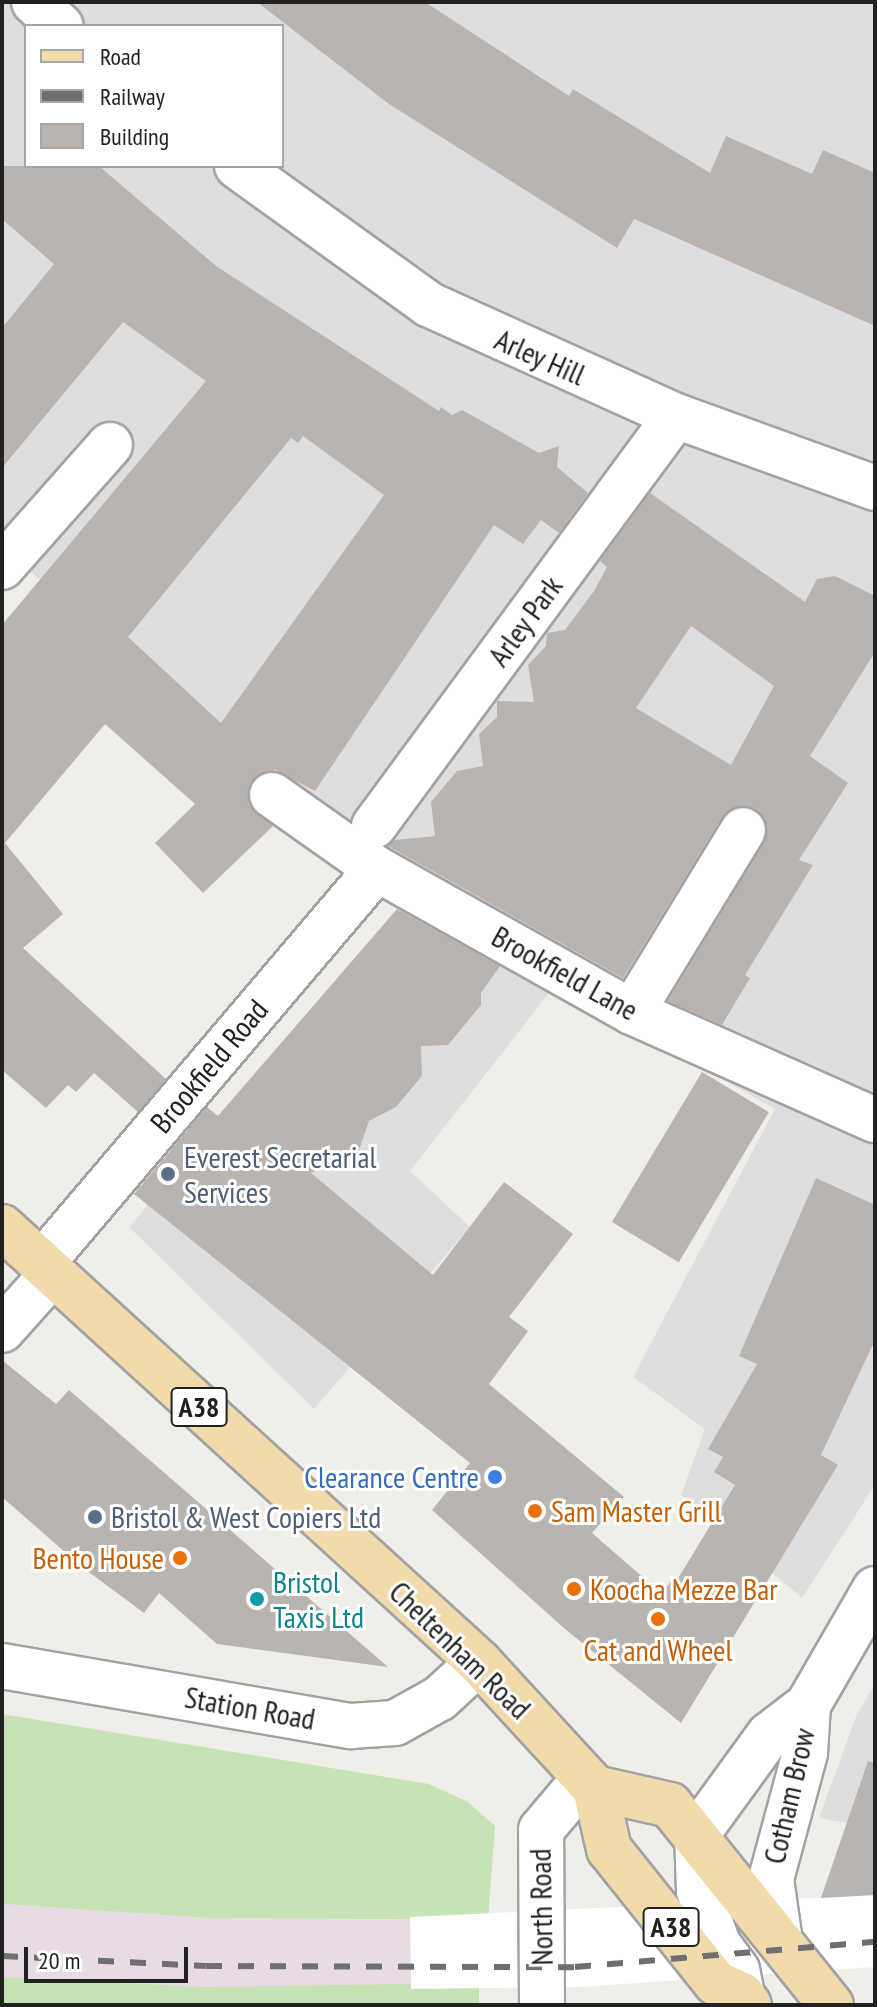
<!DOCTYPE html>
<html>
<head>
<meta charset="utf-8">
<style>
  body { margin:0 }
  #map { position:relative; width:877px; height:2007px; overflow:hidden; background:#f0eee9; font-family:"PT Sans Narrow",sans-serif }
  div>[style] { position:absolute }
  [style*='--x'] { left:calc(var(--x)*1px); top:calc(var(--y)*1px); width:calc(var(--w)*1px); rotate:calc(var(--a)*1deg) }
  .residential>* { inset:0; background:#dfdede }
  .industrial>* { inset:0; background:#e8dbe5 }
  .grass>* { inset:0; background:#c7e3b5 }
  .pier>* { inset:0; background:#fff }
  .building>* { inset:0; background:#b9b4af; transform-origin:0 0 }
  .roads { filter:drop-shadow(2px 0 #a2a2a2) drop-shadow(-2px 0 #a2a2a2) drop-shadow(0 2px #a2a2a2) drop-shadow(0 -2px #a2a2a2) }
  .minor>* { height:44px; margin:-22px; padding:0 22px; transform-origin:22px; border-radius:22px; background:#fff }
  .major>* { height:44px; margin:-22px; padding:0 22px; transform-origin:22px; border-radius:22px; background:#f1daac }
  .rail>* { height:6px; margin-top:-3px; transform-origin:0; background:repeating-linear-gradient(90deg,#6f6f6f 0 16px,transparent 0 32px) }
  .dots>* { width:22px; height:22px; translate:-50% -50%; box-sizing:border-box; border:4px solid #fff; border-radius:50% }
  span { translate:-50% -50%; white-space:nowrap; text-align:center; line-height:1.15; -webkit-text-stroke:6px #fff; paint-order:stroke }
  .shield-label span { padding:2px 6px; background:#fff; border:2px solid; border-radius:6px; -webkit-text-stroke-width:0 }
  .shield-label { font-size:28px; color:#212121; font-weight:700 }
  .street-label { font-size:30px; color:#212121 }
  .service-label { font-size:30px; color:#4e5e75 }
  .left { translate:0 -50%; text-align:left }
  .shop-label { font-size:30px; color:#366cbe }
  .right { translate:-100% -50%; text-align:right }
  .food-label { font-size:30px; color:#c56008 }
  .culture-label { font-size:30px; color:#0d838f }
  .frame { position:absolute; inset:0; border:4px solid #212121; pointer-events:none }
  .legend { position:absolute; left:24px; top:24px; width:260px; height:144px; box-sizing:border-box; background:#fff; border:2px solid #a6a6a6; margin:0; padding:10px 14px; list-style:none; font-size:24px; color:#212121 }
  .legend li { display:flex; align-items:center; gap:16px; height:40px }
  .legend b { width:40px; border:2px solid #a6a6a6 }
  .scale { position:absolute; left:24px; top:1947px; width:164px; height:36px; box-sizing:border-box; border:4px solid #212121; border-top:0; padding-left:10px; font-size:24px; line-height:28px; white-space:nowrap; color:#212121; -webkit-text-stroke:6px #fff; paint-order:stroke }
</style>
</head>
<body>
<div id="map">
  <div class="residential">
    <i style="clip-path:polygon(evenodd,2px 2px,875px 2px,875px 1485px,802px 1598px,681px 1495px,705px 1429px,633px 1377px,775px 1109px,556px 984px,410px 1171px,470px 1227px,314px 1409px,129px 1227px,430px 877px,309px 795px,2px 549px,2px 2px,26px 26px,282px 26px,282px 166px,26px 166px,26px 26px)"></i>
    <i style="clip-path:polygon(875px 1684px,875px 1828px,819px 1818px,857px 1714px)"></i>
  </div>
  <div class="industrial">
    <i style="clip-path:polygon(2px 1904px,208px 1918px,413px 1920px,413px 1987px,207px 1987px,2px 1977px)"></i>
  </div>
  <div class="grass">
    <i style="clip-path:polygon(2px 1714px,429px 1784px,468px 1802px,495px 1826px,488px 1920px,208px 1918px,2px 1904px)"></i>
    <i style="clip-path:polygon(2px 1977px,207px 1987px,479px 1983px,479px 2005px,2px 2005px)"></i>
  </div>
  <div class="pier">
    <i style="clip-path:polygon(875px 1895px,875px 1967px,579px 1987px,411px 1989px,410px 1917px)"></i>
  </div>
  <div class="building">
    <i style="clip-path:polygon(257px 2px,425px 2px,569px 96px,573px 89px,710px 173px,726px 136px,812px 174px,823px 150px,875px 173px,875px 326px,634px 219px,617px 248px,389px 104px)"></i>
    <i style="clip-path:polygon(evenodd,2px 166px,99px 166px,216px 266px,439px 411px,441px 407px,452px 415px,462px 410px,539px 453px,559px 446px,557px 467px,588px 493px,559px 533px,541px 520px,523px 544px,494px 525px,315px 791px,275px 770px,252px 780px,249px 805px,273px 826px,203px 893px,155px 843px,195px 804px,105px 724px,5px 843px,63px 914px,23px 948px,166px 1079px,138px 1112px,94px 1073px,76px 1092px,68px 1085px,46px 1108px,2px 1070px,2px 625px,206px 381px,123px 322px,2px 468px,2px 328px,54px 264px,2px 219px,2px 166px,303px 436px,384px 495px,221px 723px,128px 637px,291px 438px,298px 443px,303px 436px)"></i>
    <i style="clip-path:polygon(evenodd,650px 493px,805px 602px,817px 579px,835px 576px,875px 596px,875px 652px,810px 756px,848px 783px,799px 860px,813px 865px,745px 975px,750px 978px,722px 1025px,668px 1001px,764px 843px,765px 819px,755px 808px,732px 808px,722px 817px,623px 978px,388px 846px,395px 840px,435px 836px,431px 802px,457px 771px,483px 766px,479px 734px,497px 717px,497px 701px,534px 702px,528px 665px,546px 646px,547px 633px,565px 630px,594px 591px,607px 567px,600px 561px,650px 493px,691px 626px,774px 686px,731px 765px,636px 708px,691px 626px)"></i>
    <i style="clip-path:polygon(397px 909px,500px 966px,481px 993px,481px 1005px,448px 1045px,421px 1046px,422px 1076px,396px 1107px,369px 1121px,358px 1153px,311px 1173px,433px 1275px,504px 1182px,573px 1234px,509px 1317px,528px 1331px,489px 1384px,624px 1497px,592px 1533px,662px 1594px,673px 1578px,677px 1580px,735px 1485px,714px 1472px,723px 1457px,708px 1449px,757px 1364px,739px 1356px,816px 1178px,875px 1205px,875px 1340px,821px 1455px,838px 1465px,681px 1723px,565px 1629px,432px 1510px,470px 1463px,134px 1194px,207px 1107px,218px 1116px)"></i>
    <i style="left:702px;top:1072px;width:78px;height:175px;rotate:31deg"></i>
    <i style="clip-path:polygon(2px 1360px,56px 1404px,69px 1390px,388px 1667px,217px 1644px,159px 1593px,144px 1613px,82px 1567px,2px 1497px)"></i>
    <i style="clip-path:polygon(868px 1761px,875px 1763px,875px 1895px,821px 1898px)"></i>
  </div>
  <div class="roads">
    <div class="minor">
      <i style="--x:34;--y:2;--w:36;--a:42"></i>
      <i style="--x:237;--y:166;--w:236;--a:35.8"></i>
      <i style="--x:428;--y:304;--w:272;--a:24.3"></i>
      <i style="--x:676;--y:416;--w:212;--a:19.9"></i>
      <i style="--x:2;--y:567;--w:163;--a:-48.5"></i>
      <i style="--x:272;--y:795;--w:128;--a:35.2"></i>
      <i style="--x:377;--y:869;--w:292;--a:29.3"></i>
      <i style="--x:632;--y:1012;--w:266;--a:24"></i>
      <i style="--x:374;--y:826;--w:509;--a:-53.63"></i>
      <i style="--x:632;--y:1012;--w:213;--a:-58.6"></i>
      <i style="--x:42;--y:1263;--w:517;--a:-49.63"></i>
      <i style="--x:2;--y:1330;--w:76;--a:-48.2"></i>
      <i style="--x:2;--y:1666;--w:354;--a:9.8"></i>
      <i style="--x:351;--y:1726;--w:44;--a:-3.9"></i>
      <i style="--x:395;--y:1723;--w:51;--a:-29.1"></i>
      <i style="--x:440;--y:1698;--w:53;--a:-42.7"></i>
      <i style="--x:779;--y:1935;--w:57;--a:-98.1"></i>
      <i style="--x:771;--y:1879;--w:131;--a:-74.9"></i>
      <i style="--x:805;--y:1753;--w:48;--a:-86.4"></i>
      <i style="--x:742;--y:1995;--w:25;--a:-101"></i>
      <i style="--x:737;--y:1970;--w:32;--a:-126"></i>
      <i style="--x:718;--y:1944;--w:56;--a:-109.7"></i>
      <i style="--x:699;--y:1891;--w:57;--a:-92"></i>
      <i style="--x:697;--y:1834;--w:122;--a:-54"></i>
      <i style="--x:769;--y:1735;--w:49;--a:-37.6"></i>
      <i style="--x:808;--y:1705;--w:134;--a:-60"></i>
      <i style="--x:542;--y:2005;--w:175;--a:-90.3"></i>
      <i style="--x:541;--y:1830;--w:68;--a:-49.8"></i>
    </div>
    <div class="major">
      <i style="--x:2;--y:1227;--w:646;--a:42.36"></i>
      <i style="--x:479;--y:1662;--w:171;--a:47.4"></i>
      <i style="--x:595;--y:1788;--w:63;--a:77.1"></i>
      <i style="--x:609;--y:1849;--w:171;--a:51.4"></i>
      <i style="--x:716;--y:1983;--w:29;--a:25"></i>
      <i style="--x:742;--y:1995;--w:12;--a:55"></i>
      <i style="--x:595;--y:1788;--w:77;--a:12.8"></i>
      <i style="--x:670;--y:1805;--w:257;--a:51.2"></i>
    </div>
  </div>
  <div class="rail">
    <i style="--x:2;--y:1956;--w:204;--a:2.8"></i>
    <i style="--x:206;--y:1966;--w:369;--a:0.2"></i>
    <i style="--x:575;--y:1967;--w:301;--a:-4.8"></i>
  </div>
  <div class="dots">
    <i style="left:168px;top:1174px;background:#5c6f8a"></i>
    <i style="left:495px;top:1477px;background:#3f7fe0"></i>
    <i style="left:535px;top:1511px;background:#e8710a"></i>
    <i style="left:95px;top:1517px;background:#5c6f8a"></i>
    <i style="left:180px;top:1558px;background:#e8710a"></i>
    <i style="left:574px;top:1589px;background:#e8710a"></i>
    <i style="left:257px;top:1599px;background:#0f9aa8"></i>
    <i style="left:658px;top:1619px;background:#e8710a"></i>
  </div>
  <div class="shield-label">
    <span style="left:199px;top:1407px">A38</span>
    <span style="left:671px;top:1927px">A38</span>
  </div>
  <div class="street-label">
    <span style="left:540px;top:357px;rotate:24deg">Arley Hill</span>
    <span style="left:525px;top:621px;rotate:-54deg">Arley Park</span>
    <span style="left:565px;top:973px;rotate:29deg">Brookfield Lane</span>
    <span style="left:209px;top:1066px;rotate:-50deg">Brookfield Road</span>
    <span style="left:460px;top:1650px;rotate:44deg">Cheltenham Road</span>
    <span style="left:250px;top:1708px;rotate:10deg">Station Road</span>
    <span style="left:789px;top:1796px;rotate:-77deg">Cotham Brow</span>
    <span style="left:541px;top:1907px;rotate:-91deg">North Road</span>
  </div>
  <div class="service-label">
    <span class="left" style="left:184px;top:1174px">Everest Secretarial<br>Services</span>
    <span class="left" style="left:111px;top:1517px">Bristol &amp; West Copiers Ltd</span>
  </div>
  <div class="shop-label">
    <span class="right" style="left:479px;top:1477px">Clearance Centre</span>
  </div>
  <div class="food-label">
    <span class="left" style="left:551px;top:1511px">Sam Master Grill</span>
    <span class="right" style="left:164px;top:1558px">Bento House</span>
    <span class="left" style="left:590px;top:1589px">Koocha Mezze Bar</span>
    <span style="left:658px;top:1650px">Cat and Wheel</span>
  </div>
  <div class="culture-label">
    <span class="left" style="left:273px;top:1599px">Bristol<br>Taxis Ltd</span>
  </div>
  <div class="frame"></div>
  <ul class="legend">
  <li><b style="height:10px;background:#f1daac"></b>Road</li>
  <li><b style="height:10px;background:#6f6f6f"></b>Railway</li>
  <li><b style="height:22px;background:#b9b4af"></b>Building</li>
  </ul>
  <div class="scale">20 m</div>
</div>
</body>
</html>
